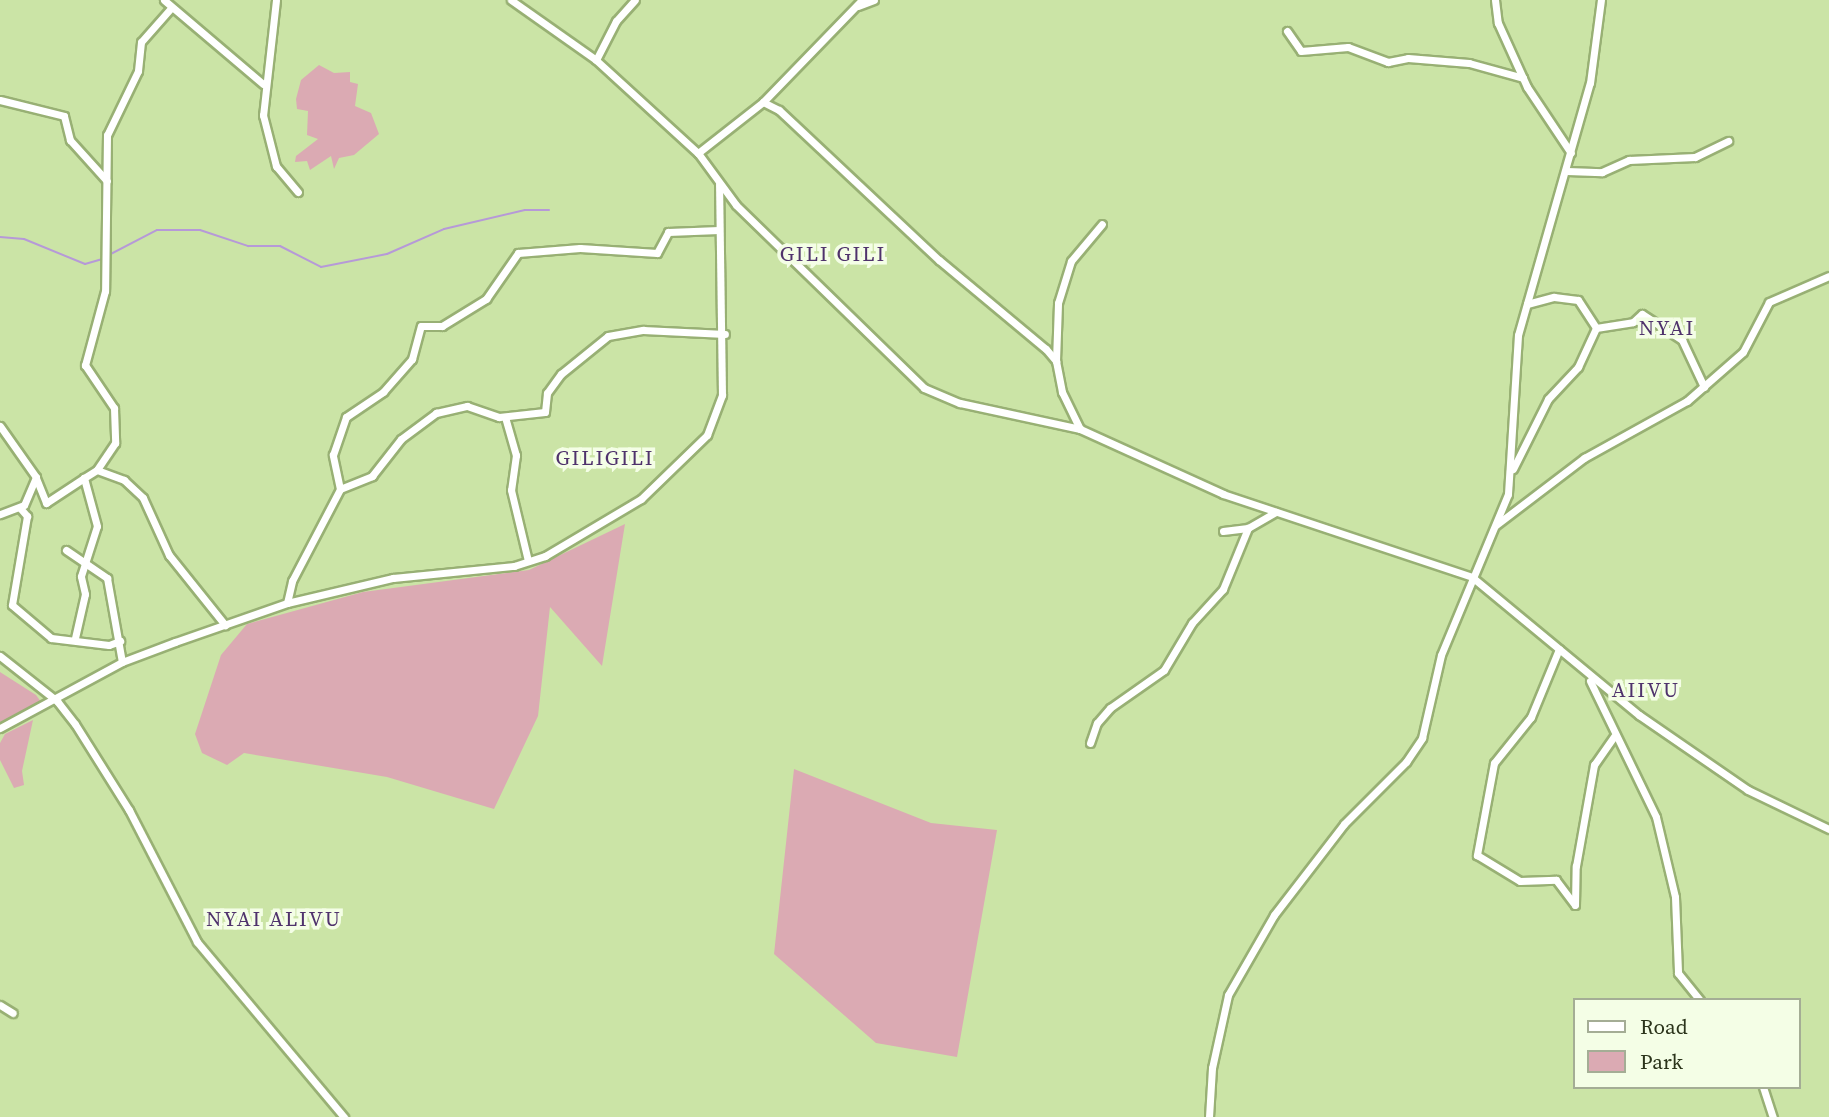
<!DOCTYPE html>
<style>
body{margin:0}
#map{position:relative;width:1829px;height:1117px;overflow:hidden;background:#cbe4a6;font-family:"Source Serif 4",serif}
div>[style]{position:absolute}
.green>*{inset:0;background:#dbaab3}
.stream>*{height:2px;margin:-1px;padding:0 1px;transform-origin:1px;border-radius:1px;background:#b699d8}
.roads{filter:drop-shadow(2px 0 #98b074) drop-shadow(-2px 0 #98b074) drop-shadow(0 2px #98b074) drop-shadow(0 -2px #98b074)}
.minor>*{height:7px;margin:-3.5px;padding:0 3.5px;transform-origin:3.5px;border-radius:3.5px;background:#fff}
span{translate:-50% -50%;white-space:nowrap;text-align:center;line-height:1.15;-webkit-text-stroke:7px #f4fee6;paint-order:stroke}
.quarter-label{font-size:21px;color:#4f326c;letter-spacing:2px}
.legend{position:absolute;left:1573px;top:998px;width:228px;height:91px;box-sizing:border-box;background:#f4fee6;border:2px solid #a4ad95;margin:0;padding:9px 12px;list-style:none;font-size:21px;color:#2b341b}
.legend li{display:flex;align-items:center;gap:14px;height:35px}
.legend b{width:35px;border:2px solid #a4ad95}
</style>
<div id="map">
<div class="green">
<div style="clip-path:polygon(319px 65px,334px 73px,350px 72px,350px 82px,358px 84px,355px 106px,371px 113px,379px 134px,354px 155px,339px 158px,334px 169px,331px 156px,310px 170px,307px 161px,295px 162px,296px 156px,318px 139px,307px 135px,308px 111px,297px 109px,296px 99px,301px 80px)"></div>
<div style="clip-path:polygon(625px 524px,602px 666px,550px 607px,538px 716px,494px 809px,387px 777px,244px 753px,227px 765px,202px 753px,195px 734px,221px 655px,247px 624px,363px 592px,529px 570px)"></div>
<div style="clip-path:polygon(0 672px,36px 695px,44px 706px,0 723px)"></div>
<div style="clip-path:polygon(33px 720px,22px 771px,24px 785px,14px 788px,0 760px,0 743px,5px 734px)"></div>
<div style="clip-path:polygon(794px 769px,931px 823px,997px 830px,957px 1057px,876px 1043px,774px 954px)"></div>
</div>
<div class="stream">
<div style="left:0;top:237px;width:24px;rotate:5deg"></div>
<div style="left:24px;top:239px;width:66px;rotate:22.3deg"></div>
<div style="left:85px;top:264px;width:19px;rotate:-16deg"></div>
<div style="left:107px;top:256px;width:56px;rotate:-27.5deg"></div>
<div style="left:157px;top:230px;width:43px"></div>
<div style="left:200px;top:230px;width:51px;rotate:18.4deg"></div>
<div style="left:248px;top:246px;width:32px"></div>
<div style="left:280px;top:246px;width:46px;rotate:27.1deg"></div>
<div style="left:321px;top:267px;width:67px;rotate:-11.1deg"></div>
<div style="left:387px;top:254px;width:62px;rotate:-23.7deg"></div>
<div style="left:444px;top:229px;width:83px;rotate:-13.2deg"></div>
<div style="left:525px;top:210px;width:24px"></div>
</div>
<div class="roads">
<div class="minor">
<div style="left:164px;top:0;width:130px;rotate:40.3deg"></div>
<div style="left:276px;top:0;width:116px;rotate:96.4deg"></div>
<div style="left:263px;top:115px;width:53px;rotate:75.7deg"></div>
<div style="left:276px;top:166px;width:34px;rotate:50deg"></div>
<div style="left:511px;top:0;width:104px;rotate:35.2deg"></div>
<div style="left:596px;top:60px;width:138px;rotate:42.4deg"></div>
<div style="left:698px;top:153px;width:64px;rotate:53.8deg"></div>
<div style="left:736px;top:205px;width:262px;rotate:44.2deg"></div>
<div style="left:924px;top:388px;width:39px;rotate:23deg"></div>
<div style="left:960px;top:403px;width:123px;rotate:12.2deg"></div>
<div style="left:1080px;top:429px;width:157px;rotate:24.4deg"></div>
<div style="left:1223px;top:494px;width:262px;rotate:18.4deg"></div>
<div style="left:1472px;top:577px;width:217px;rotate:39.6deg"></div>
<div style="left:1639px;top:715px;width:132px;rotate:34.5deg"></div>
<div style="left:1748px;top:790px;width:90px;rotate:25.7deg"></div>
<div style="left:1495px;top:0;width:23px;rotate:83deg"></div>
<div style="left:1498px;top:23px;width:70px;rotate:65.6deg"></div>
<div style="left:1527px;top:87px;width:79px;rotate:56.3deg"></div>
<div style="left:858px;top:6px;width:17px;rotate:-21deg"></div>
<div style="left:171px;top:8px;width:45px;rotate:131.4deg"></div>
<div style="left:141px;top:42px;width:29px;rotate:96deg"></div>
<div style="left:138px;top:71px;width:71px;rotate:115.8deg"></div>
<div style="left:107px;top:135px;width:156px;rotate:90.7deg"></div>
<div style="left:105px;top:291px;width:77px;rotate:105.1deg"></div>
<div style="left:85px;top:365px;width:52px;rotate:56deg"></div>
<div style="left:114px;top:408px;width:35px;rotate:88deg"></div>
<div style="left:115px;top:443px;width:32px;rotate:124deg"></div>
<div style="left:97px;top:470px;width:29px;rotate:20deg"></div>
<div style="left:124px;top:480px;width:26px;rotate:43deg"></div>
<div style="left:143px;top:498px;width:63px;rotate:65.5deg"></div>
<div style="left:169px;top:555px;width:90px;rotate:51.3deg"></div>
<div style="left:1287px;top:31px;width:24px;rotate:55deg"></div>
<div style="left:1301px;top:51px;width:47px;rotate:-4.9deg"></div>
<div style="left:1348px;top:47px;width:43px;rotate:20.6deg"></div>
<div style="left:1388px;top:62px;width:20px;rotate:-11deg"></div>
<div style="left:1408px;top:58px;width:61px;rotate:4.7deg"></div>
<div style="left:1469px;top:63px;width:56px;rotate:15.5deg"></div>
<div style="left:596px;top:60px;width:44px;rotate:-62.9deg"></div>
<div style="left:616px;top:21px;width:28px;rotate:-48deg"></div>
<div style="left:0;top:100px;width:66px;rotate:14deg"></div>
<div style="left:64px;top:116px;width:25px;rotate:76deg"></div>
<div style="left:70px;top:140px;width:55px;rotate:47.9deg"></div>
<div style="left:763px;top:102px;width:142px;rotate:-45.9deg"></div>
<div style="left:698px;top:153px;width:83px;rotate:-38.1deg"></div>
<div style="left:763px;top:102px;width:18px;rotate:27deg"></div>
<div style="left:779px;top:110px;width:219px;rotate:43.2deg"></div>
<div style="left:939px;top:260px;width:139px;rotate:39.8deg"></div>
<div style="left:1046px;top:349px;width:16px;rotate:50deg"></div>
<div style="left:1056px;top:361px;width:32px;rotate:79deg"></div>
<div style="left:1062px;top:392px;width:41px;rotate:64.1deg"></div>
<div style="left:1567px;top:171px;width:35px;rotate:2deg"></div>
<div style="left:1602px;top:172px;width:30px;rotate:-24deg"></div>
<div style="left:1629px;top:160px;width:66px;rotate:-2.6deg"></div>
<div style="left:1695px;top:157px;width:37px;rotate:-26deg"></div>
<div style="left:1527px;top:304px;width:28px;rotate:-15deg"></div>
<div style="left:1554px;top:297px;width:24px;rotate:7deg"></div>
<div style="left:1578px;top:300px;width:33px;rotate:57deg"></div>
<div style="left:1056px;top:361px;width:58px;rotate:-88deg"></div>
<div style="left:1058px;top:303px;width:44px;rotate:-72.8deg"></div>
<div style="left:1071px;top:261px;width:48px;rotate:-50deg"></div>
<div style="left:505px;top:417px;width:40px;rotate:74deg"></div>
<div style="left:516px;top:455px;width:35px;rotate:98deg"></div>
<div style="left:511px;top:490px;width:73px;rotate:76.5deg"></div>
<div style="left:0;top:426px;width:62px;rotate:54.8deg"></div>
<div style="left:36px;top:477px;width:30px;rotate:113deg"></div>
<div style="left:24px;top:505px;width:26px;rotate:159deg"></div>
<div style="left:1513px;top:469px;width:78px;rotate:-63.4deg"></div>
<div style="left:1548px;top:399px;width:44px;rotate:-46.8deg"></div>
<div style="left:1578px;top:367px;width:43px;rotate:-65.2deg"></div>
<div style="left:1596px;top:328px;width:37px;rotate:-9deg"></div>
<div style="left:1633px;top:322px;width:12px;rotate:-42deg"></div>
<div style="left:1642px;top:314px;width:48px;rotate:33deg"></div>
<div style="left:1682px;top:340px;width:52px;rotate:64.9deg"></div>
<div style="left:36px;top:478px;width:27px;rotate:68deg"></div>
<div style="left:46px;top:503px;width:45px;rotate:-33.3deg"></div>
<div style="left:340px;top:489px;width:35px;rotate:-22deg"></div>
<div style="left:372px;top:476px;width:47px;rotate:-51.9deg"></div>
<div style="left:401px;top:439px;width:44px;rotate:-36.6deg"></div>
<div style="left:436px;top:413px;width:32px;rotate:-13deg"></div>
<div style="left:467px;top:406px;width:34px;rotate:19deg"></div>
<div style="left:499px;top:417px;width:46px;rotate:-6.2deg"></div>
<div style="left:545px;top:412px;width:19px;rotate:-84deg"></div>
<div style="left:547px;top:393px;width:24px;rotate:-54deg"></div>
<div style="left:561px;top:374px;width:60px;rotate:-39deg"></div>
<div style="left:608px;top:336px;width:36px;rotate:-10deg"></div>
<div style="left:643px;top:330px;width:82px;rotate:2.8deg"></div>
<div style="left:20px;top:508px;width:11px;rotate:49deg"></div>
<div style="left:27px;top:516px;width:90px;rotate:99.6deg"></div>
<div style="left:12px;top:605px;width:51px;rotate:40.2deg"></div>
<div style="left:51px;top:638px;width:58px;rotate:6.9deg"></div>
<div style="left:109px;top:645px;width:12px;rotate:-20deg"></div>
<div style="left:1496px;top:525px;width:111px;rotate:-37.3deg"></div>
<div style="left:1584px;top:458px;width:118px;rotate:-29deg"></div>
<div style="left:1687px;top:401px;width:74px;rotate:-41.2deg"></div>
<div style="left:1743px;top:352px;width:56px;rotate:-62.5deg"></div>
<div style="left:1769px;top:302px;width:65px;rotate:-23.4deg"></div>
<div style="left:1223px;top:531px;width:25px;rotate:-7deg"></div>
<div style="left:1248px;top:528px;width:32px;rotate:-30deg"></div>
<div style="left:66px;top:550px;width:50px;rotate:34.3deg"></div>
<div style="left:107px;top:578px;width:85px;rotate:79.9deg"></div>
<div style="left:287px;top:603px;width:23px;rotate:-77deg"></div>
<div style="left:292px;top:581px;width:104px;rotate:-62.4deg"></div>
<div style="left:340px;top:489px;width:35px;rotate:-102deg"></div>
<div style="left:333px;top:455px;width:40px;rotate:-71.1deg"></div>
<div style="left:346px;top:417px;width:45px;rotate:-34deg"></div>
<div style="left:383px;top:392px;width:44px;rotate:-48.7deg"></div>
<div style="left:412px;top:359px;width:34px;rotate:-75deg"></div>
<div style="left:421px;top:326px;width:21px"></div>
<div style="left:442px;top:326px;width:52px;rotate:-31.5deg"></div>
<div style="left:486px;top:299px;width:56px;rotate:-55.2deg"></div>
<div style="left:518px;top:253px;width:62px;rotate:-4.6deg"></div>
<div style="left:580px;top:248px;width:77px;rotate:3.7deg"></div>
<div style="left:657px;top:253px;width:24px;rotate:-62deg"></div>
<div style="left:668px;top:232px;width:51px;rotate:-2.2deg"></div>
<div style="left:75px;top:638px;width:45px;rotate:-77.2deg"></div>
<div style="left:85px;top:594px;width:18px;rotate:-103deg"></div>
<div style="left:81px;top:576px;width:52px;rotate:-72.3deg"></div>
<div style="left:97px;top:526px;width:50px;rotate:-105.2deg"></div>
<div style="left:84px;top:478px;width:15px;rotate:-32deg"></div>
<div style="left:1559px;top:649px;width:74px;rotate:112.4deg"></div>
<div style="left:1531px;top:717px;width:59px;rotate:128.8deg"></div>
<div style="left:1494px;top:763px;width:94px;rotate:100.5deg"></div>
<div style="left:1477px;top:855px;width:50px;rotate:31.2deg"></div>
<div style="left:1520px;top:881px;width:36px;rotate:-2deg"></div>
<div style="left:1556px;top:880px;width:31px;rotate:53deg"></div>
<div style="left:1575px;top:905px;width:39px;rotate:-89deg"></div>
<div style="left:1576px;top:866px;width:103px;rotate:-79.9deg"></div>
<div style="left:1594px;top:765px;width:35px;rotate:-55deg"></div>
<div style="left:0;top:656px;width:73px;rotate:38.3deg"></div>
<div style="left:57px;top:701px;width:29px;rotate:52deg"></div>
<div style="left:75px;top:724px;width:102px;rotate:57.9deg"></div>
<div style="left:129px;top:810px;width:148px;rotate:62.7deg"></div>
<div style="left:197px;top:942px;width:229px;rotate:50deg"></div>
<div style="left:1590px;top:681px;width:151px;rotate:64.1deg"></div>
<div style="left:1656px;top:817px;width:82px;rotate:76.6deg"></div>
<div style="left:1675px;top:897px;width:76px;rotate:87.7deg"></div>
<div style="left:1678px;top:973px;width:35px;rotate:51deg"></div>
<div style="left:0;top:728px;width:139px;rotate:-28.4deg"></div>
<div style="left:122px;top:662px;width:57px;rotate:-20.7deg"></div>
<div style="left:175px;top:642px;width:119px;rotate:-19.2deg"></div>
<div style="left:287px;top:603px;width:109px;rotate:-13.3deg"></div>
<div style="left:393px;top:578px;width:122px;rotate:-5.7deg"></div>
<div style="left:514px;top:566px;width:33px;rotate:-18deg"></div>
<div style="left:545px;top:556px;width:112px;rotate:-30.7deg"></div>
<div style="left:641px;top:499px;width:92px;rotate:-44.1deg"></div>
<div style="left:707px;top:435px;width:43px;rotate:-69.4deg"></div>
<div style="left:722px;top:395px;width:211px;rotate:-90.8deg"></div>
<div style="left:1090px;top:743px;width:21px;rotate:-71deg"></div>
<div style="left:1097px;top:723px;width:20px;rotate:-49deg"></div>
<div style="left:1110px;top:708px;width:66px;rotate:-35.1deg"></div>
<div style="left:1164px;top:670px;width:55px;rotate:-59.2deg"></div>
<div style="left:1192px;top:623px;width:46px;rotate:-47.6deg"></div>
<div style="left:1223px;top:589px;width:66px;rotate:-67.7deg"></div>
<div style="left:0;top:1005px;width:15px;rotate:32deg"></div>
<div style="left:1763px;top:1087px;width:32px;rotate:72deg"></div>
<div style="left:1209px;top:1117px;width:49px;rotate:-86.5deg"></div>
<div style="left:1212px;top:1068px;width:75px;rotate:-77.6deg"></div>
<div style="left:1228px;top:995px;width:92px;rotate:-60.1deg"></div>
<div style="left:1274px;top:915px;width:115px;rotate:-52.4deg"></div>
<div style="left:1344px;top:824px;width:88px;rotate:-45deg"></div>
<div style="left:1406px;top:762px;width:29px;rotate:-56deg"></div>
<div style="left:1422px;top:738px;width:85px;rotate:-77.1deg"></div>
<div style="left:1441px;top:655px;width:174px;rotate:-67.4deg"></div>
<div style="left:1508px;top:494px;width:159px;rotate:-86.4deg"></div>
<div style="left:1518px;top:335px;width:262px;rotate:-74.1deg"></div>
<div style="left:1590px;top:83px;width:84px;rotate:-82.5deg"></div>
</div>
</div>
<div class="quarter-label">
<span style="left:833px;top:254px">GILI GILI</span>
<span style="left:1667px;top:328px">NYAI</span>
<span style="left:605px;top:458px">GILIGILI</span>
<span style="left:1646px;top:690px">AIIVU</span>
<span style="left:274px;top:919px">NYAI ALIVU</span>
</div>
<ul class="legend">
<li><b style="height:9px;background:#fff"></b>Road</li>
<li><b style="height:19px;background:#dbaab3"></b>Park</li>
</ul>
</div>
